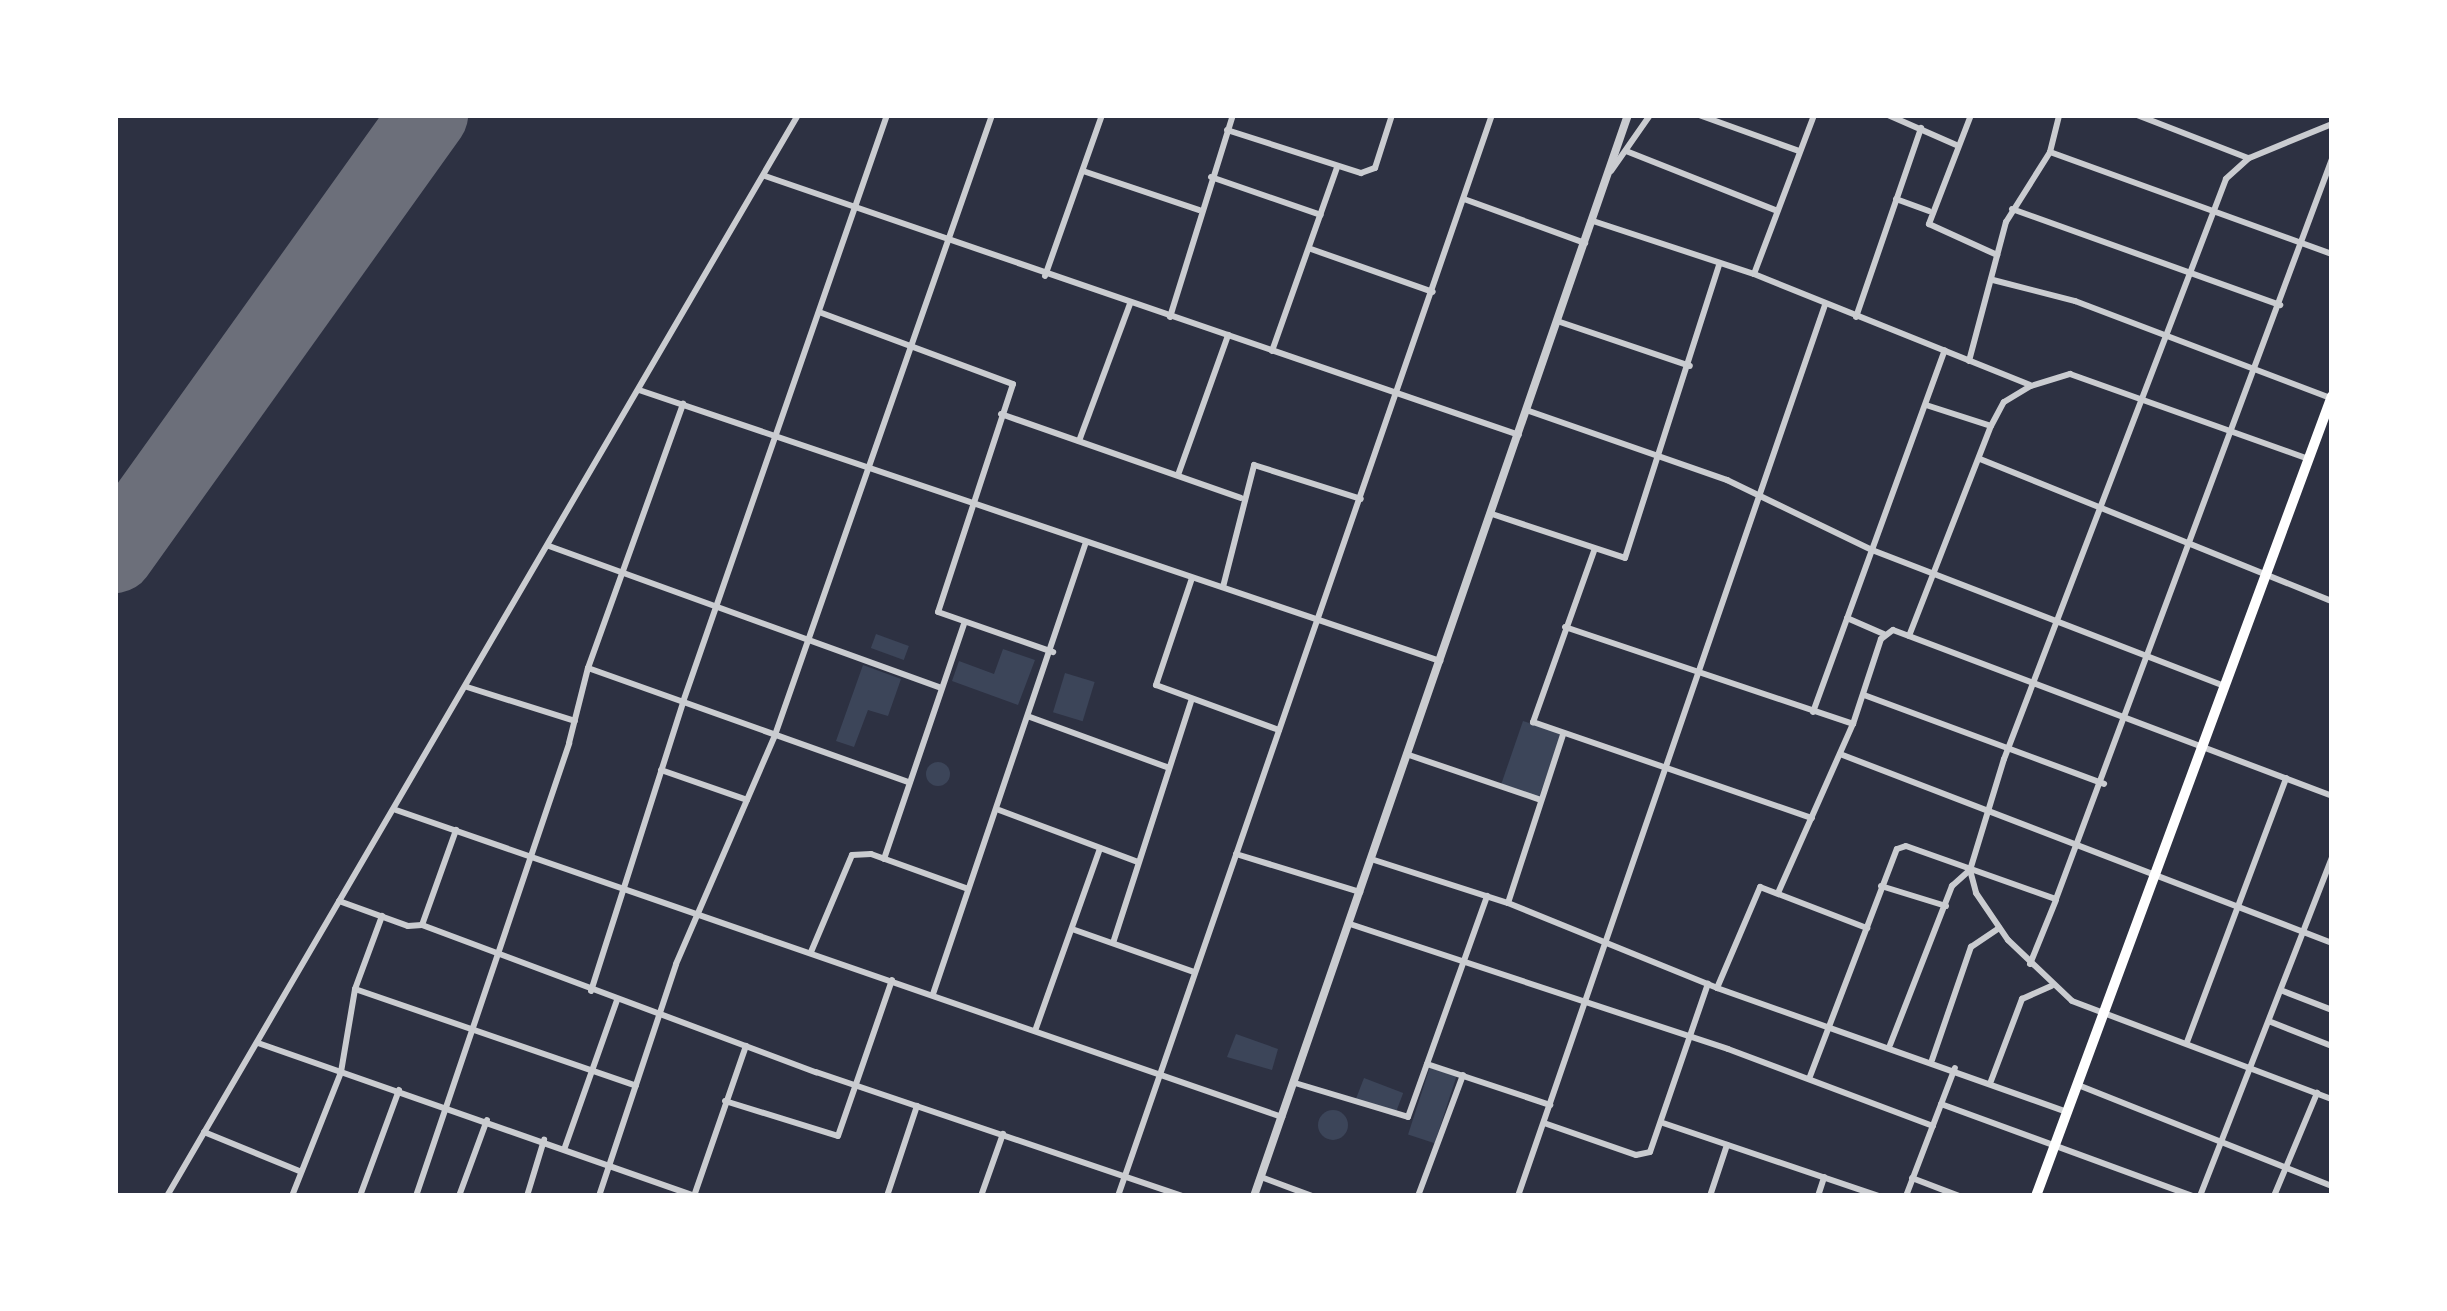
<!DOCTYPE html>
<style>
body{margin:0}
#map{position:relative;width:2447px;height:1311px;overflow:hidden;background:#2d3142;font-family:"DejaVu Sans",sans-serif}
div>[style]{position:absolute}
.green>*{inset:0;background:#3c4559;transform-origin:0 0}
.round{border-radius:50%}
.runway>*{height:78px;margin:-39px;padding:0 39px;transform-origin:39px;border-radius:39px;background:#6c6f7a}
.minor>*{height:6px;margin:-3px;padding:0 3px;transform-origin:3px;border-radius:3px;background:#caccd0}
.tertiary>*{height:8px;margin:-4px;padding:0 4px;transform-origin:4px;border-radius:4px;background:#caccd0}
.trunk>*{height:10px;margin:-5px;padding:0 5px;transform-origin:5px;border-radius:5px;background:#fff}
span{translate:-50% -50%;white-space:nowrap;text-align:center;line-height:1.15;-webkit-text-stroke:9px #fff;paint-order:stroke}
.frame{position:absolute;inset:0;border:118px solid #fff;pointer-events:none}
</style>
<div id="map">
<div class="green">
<div style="left:876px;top:634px;width:35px;height:15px;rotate:20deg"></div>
<div style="clip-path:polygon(1003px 649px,1035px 660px,1018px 705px,952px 681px,959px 661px,994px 674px)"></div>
<div style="clip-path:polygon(863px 665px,901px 679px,888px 716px,868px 710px,854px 747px,836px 741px)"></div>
<div style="left:1065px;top:673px;width:31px;height:41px;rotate:17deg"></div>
<div style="left:1523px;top:721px;width:40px;height:68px;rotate:19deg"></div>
<div class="round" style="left:926px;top:762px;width:24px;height:24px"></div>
<div style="clip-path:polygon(1236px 1034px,1278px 1049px,1272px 1070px,1227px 1057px)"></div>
<div style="left:1430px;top:1067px;width:28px;height:71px;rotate:18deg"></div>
<div style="left:1364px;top:1078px;width:42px;height:25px;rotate:21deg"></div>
<div class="round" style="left:1318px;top:1110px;width:30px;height:30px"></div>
</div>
<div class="runway">
<div style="left:115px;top:554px;width:540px;rotate:-54.43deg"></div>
</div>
<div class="minor">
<div style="left:1699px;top:115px;width:106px;rotate:19.8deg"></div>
<div style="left:1888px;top:115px;width:74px;rotate:23.8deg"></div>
<div style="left:1971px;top:115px;width:117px;rotate:111.1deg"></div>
<div style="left:1929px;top:224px;width:75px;rotate:24.5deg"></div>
<div style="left:2137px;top:115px;width:119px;rotate:21.2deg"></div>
<div style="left:2332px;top:124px;width:90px;rotate:157.7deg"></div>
<div style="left:2249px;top:158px;width:31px;rotate:138deg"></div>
<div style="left:2226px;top:179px;width:621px;rotate:110.94deg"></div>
<div style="left:2004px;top:759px;width:116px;rotate:107deg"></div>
<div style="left:1970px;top:870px;width:24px;rotate:75deg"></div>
<div style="left:1976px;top:893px;width:57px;rotate:55.8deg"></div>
<div style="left:2008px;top:940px;width:88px;rotate:43.6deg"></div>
<div style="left:2072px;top:1001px;width:278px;rotate:20.7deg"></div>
<div style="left:1227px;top:130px;width:141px;rotate:17.8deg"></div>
<div style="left:1361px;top:173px;width:15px;rotate:-20deg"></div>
<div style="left:1375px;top:168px;width:56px;rotate:-72.2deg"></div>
<div style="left:1626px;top:151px;width:160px;rotate:21.6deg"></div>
<div style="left:2050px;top:152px;width:300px;rotate:19.9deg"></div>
<div style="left:1083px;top:171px;width:122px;rotate:18.6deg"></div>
<div style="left:1611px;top:171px;width:68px;rotate:-55.1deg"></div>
<div style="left:765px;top:176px;width:797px;rotate:18.96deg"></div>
<div style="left:1211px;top:177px;width:116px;rotate:19.1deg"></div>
<div style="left:1464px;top:199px;width:129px;rotate:20deg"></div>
<div style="left:1896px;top:199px;width:35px;rotate:20deg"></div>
<div style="left:2012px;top:209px;width:285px;rotate:19.7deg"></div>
<div style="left:1593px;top:221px;width:169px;rotate:18.2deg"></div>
<div style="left:1754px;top:274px;width:297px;rotate:21.9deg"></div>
<div style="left:1311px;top:249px;width:129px;rotate:19.4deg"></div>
<div style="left:1754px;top:274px;width:170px;rotate:-69.3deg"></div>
<div style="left:1045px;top:276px;width:171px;rotate:-70.5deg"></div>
<div style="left:1993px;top:280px;width:85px;rotate:14.4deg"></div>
<div style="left:2075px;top:301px;width:274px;rotate:20.8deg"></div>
<div style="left:819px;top:312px;width:207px;rotate:20.4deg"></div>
<div style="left:1013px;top:384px;width:240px;rotate:108.2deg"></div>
<div style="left:938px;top:612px;width:122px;rotate:19.2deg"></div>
<div style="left:1170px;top:317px;width:212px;rotate:-72.7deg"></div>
<div style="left:1856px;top:317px;width:200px;rotate:-71deg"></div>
<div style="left:1560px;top:322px;width:137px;rotate:18.7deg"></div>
<div style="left:1272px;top:351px;width:195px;rotate:-70.5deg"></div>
<div style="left:1969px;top:361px;width:144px;rotate:-75.1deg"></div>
<div style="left:2006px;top:222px;width:83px;rotate:-57.8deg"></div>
<div style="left:2050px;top:152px;width:38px;rotate:-76deg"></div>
<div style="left:639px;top:390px;width:846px;rotate:18.69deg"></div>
<div style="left:1926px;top:405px;width:68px;rotate:17.9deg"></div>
<div style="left:1529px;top:411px;width:210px;rotate:19.2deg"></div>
<div style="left:1727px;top:480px;width:161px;rotate:25.8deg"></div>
<div style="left:1872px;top:550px;width:377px;rotate:21.1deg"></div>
<div style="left:1001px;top:414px;width:254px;rotate:19.3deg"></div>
<div style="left:1079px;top:441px;width:146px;rotate:-69.6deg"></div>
<div style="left:1980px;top:459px;width:380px;rotate:22deg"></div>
<div style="left:1178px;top:475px;width:149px;rotate:-70.3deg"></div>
<div style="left:1492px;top:514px;width:140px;rotate:18.3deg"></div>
<div style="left:1625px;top:558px;width:307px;rotate:-72.2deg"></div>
<div style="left:549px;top:546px;width:417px;rotate:19.9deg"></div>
<div style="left:1594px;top:551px;width:182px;rotate:109.6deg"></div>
<div style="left:1533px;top:722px;width:295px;rotate:19deg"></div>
<div style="left:1192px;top:578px;width:113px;rotate:108.6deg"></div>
<div style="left:1156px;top:685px;width:131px;rotate:20.1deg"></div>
<div style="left:1223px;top:587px;width:126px;rotate:-75.7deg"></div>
<div style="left:1254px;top:465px;width:112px;rotate:17.6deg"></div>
<div style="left:1847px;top:618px;width:40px;rotate:23.4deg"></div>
<div style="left:1565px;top:627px;width:304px;rotate:18.6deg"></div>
<div style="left:1909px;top:636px;width:225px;rotate:-68.7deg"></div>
<div style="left:1991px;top:426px;width:27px;rotate:-62deg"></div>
<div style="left:2004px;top:402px;width:31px;rotate:-31deg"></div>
<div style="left:2031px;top:386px;width:41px;rotate:-17.1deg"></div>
<div style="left:2070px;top:374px;width:254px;rotate:19.6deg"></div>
<div style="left:588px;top:668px;width:341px;rotate:19.6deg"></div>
<div style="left:467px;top:687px;width:113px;rotate:17.5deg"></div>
<div style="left:1864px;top:695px;width:256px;rotate:20.3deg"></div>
<div style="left:1813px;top:712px;width:385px;rotate:-70deg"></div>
<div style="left:1030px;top:717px;width:146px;rotate:20.1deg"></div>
<div style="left:1840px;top:754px;width:527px;rotate:21.01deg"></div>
<div style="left:1409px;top:755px;width:139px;rotate:18.8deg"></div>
<div style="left:661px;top:770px;width:91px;rotate:19.2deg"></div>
<div style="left:396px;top:810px;width:938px;rotate:19.11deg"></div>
<div style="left:999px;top:810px;width:148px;rotate:20.5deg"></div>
<div style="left:1236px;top:854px;width:130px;rotate:17deg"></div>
<div style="left:884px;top:859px;width:248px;rotate:-71.2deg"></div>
<div style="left:1371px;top:859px;width:144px;rotate:17.8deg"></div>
<div style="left:1508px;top:903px;width:226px;rotate:22.1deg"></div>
<div style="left:1717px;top:988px;width:371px;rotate:19.5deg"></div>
<div style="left:1881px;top:886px;width:68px;rotate:17.1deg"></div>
<div style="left:1778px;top:893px;width:185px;rotate:-66.1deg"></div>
<div style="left:1853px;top:724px;width:89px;rotate:-71.8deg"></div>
<div style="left:1881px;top:639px;width:15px;rotate:-37deg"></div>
<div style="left:1893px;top:630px;width:469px;rotate:20.7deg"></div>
<div style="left:339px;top:901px;width:73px;rotate:19.9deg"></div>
<div style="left:408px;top:926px;width:14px;rotate:-4deg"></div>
<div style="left:422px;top:925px;width:101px;rotate:-70.3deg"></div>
<div style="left:1508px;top:903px;width:177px;rotate:-71.9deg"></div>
<div style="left:1350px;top:924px;width:398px;rotate:18.3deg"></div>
<div style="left:1728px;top:1049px;width:219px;rotate:20.6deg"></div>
<div style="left:422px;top:925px;width:421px;rotate:20.5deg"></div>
<div style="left:816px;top:1072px;width:387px;rotate:18.7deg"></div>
<div style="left:1072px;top:929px;width:129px;rotate:19.4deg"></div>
<div style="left:1113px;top:943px;width:256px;rotate:-72.1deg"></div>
<div style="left:811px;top:952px;width:105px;rotate:-67.1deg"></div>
<div style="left:852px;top:855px;width:19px;rotate:-3deg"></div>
<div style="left:871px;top:854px;width:103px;rotate:19.8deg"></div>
<div style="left:2030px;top:964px;width:69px;rotate:-67.9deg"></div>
<div style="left:1717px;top:988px;width:110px;rotate:-66.9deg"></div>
<div style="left:1760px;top:887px;width:115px;rotate:21deg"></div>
<div style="left:355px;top:989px;width:297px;rotate:19deg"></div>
<div style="left:591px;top:991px;width:303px;rotate:-72.3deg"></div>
<div style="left:683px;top:702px;width:621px;rotate:-70.84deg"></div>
<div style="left:2283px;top:991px;width:53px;rotate:21.2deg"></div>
<div style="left:933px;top:994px;width:476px;rotate:-71.3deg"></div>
<div style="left:2271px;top:1022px;width:66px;rotate:21.5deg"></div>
<div style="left:1035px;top:1031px;width:194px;rotate:-70.4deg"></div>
<div style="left:2187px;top:1042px;width:282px;rotate:-69.4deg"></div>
<div style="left:258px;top:1043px;width:464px;rotate:19.3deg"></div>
<div style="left:1890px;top:1045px;width:171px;rotate:-68.7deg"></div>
<div style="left:1952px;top:886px;width:24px;rotate:-42deg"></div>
<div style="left:1932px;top:1060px;width:120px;rotate:-71deg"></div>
<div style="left:1971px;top:947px;width:34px;rotate:-34deg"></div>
<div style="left:1427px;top:1064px;width:130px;rotate:18.4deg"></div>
<div style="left:1809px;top:1079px;width:246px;rotate:-69.1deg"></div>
<div style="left:1897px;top:849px;width:9px;rotate:-18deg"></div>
<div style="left:1906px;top:846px;width:159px;rotate:19.5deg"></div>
<div style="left:2056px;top:899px;width:790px;rotate:-69.55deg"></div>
<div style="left:1991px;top:1081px;width:88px;rotate:-69.3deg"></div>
<div style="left:2022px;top:999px;width:32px;rotate:-24deg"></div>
<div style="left:1295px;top:1083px;width:118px;rotate:16.7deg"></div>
<div style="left:1408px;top:1117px;width:235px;rotate:-70.3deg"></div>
<div style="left:2078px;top:1085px;width:273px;rotate:21.7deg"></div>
<div style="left:725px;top:1101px;width:118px;rotate:17.2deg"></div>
<div style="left:838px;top:1136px;width:165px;rotate:-70.9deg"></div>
<div style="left:1941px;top:1104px;width:268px;rotate:20.1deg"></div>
<div style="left:1544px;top:1123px;width:97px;rotate:19.2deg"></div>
<div style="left:1636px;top:1155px;width:14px;rotate:-12deg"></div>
<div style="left:1650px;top:1152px;width:178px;rotate:-71deg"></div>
<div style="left:1663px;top:1123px;width:228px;rotate:18.7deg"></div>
<div style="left:204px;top:1132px;width:103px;rotate:22.3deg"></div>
<div style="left:565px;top:1147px;width:156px;rotate:-70.5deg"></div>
<div style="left:1261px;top:1177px;width:54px;rotate:20.4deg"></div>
<div style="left:1912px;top:1178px;width:50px;rotate:21deg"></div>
<div style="left:167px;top:1196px;width:1252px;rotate:-59.73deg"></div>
<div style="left:292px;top:1196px;width:133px;rotate:-68.4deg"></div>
<div style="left:341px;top:1072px;width:84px;rotate:-80.4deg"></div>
<div style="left:355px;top:989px;width:78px;rotate:-69.7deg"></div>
<div style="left:360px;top:1196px;width:113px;rotate:-69.8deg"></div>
<div style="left:416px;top:1196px;width:478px;rotate:-71.3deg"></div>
<div style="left:569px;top:743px;width:77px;rotate:-75.8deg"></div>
<div style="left:588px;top:668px;width:281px;rotate:-70.2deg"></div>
<div style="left:459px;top:1196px;width:81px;rotate:-69.8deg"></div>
<div style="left:527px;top:1196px;width:59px;rotate:-73.1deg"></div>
<div style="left:599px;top:1196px;width:244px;rotate:-71.6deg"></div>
<div style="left:676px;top:964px;width:249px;rotate:-66.6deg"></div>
<div style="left:775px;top:735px;width:657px;rotate:-70.71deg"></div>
<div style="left:694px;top:1196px;width:159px;rotate:-70.9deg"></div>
<div style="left:887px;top:1196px;width:95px;rotate:-71.6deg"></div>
<div style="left:981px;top:1196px;width:66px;rotate:-70.5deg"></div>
<div style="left:1118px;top:1196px;width:1144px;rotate:-70.92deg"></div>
<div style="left:1418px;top:1196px;width:129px;rotate:-69.6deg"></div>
<div style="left:1518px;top:1196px;width:942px;rotate:-70.99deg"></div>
<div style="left:1710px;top:1196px;width:54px;rotate:-71.6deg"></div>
<div style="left:1818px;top:1196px;width:20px;rotate:-72deg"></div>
<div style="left:1906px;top:1196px;width:137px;rotate:-69.1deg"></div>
<div style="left:2200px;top:1196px;width:364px;rotate:-68.7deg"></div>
<div style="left:2274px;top:1196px;width:112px;rotate:-67.3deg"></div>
</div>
<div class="tertiary">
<div style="left:1254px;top:1196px;width:1144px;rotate:-70.92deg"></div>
</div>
<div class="trunk">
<div style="left:2036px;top:1196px;width:853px;rotate:-69.7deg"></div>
</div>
<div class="frame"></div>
</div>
